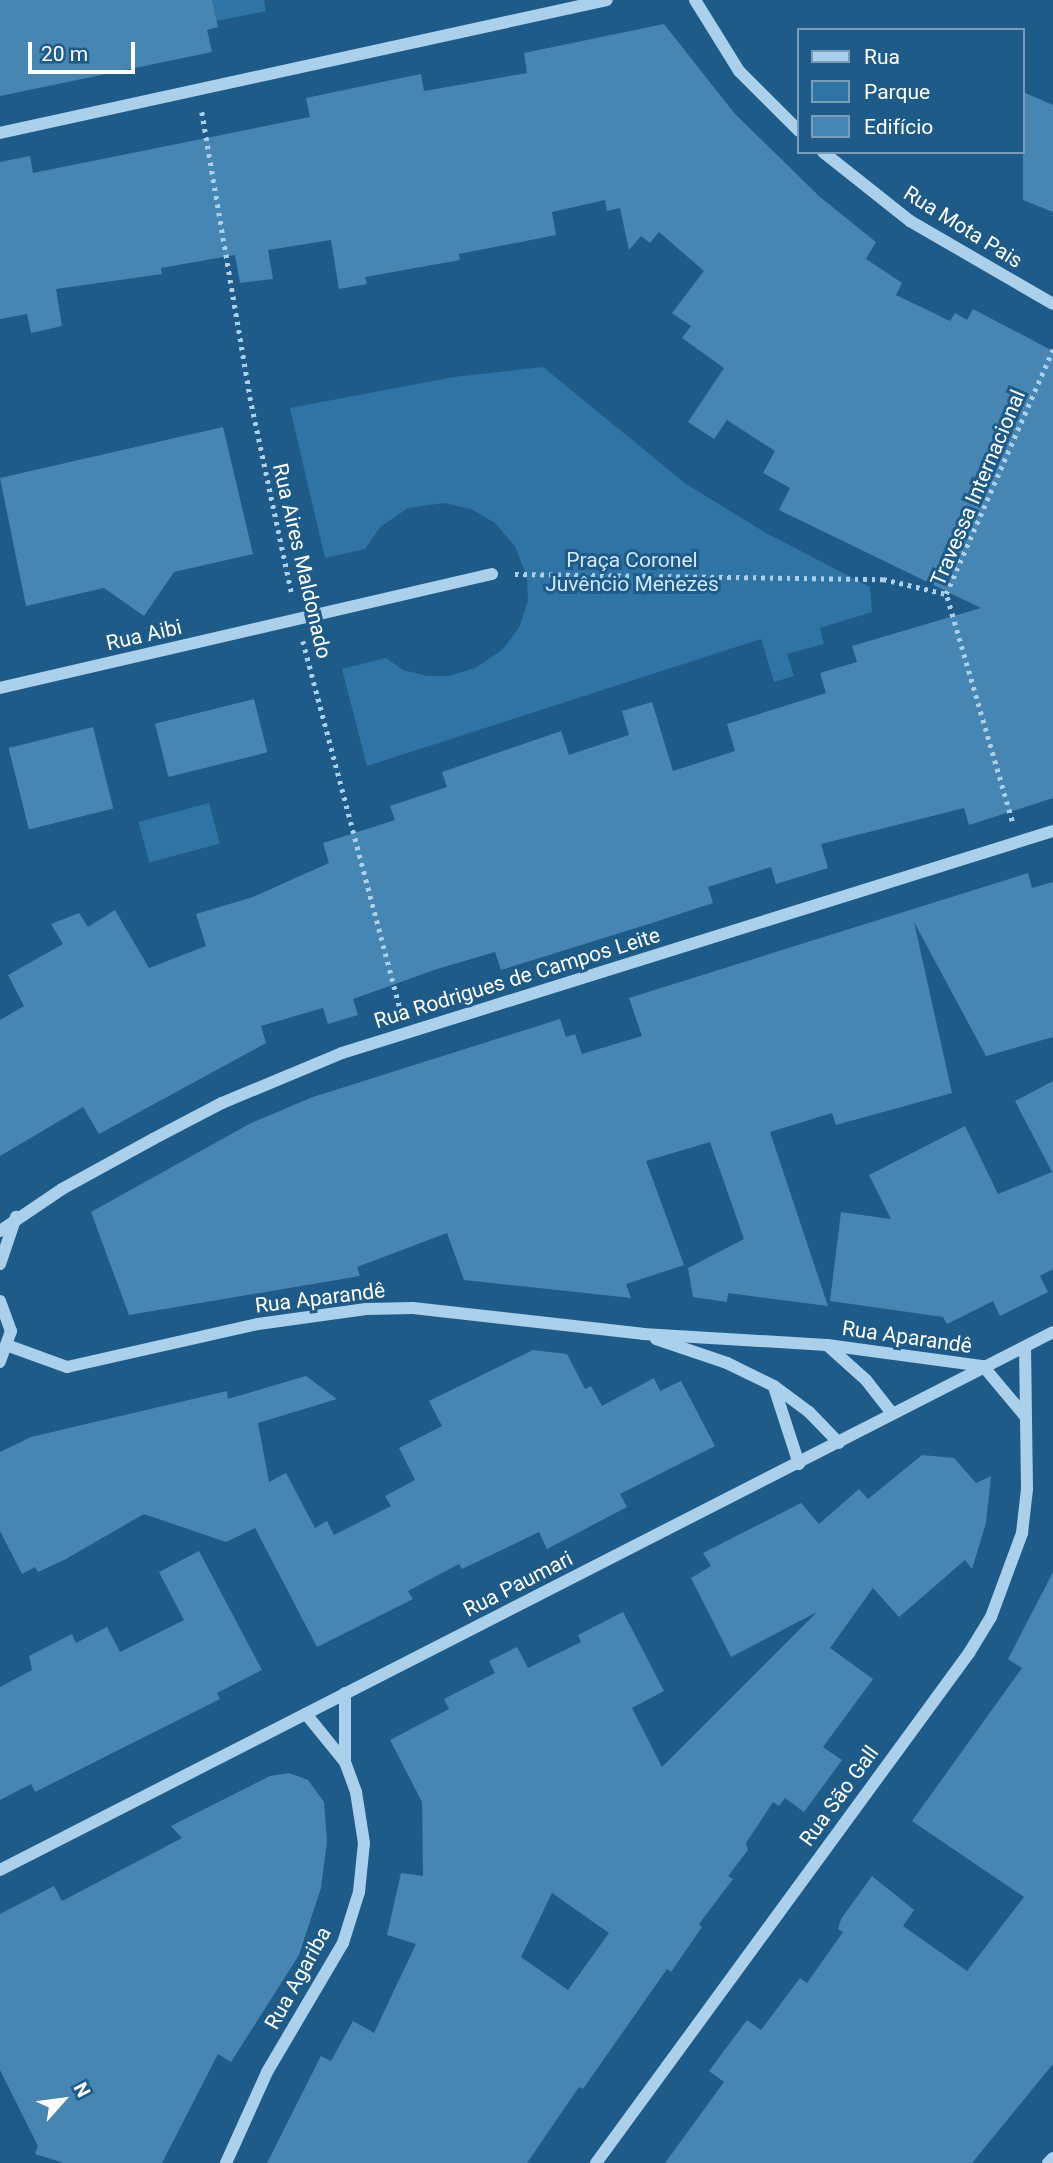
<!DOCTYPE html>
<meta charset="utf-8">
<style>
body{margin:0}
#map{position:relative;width:1053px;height:2163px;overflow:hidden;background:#1f5b89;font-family:Roboto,sans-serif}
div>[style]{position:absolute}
.green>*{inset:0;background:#2f74a5;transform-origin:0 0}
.building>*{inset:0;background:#4785b2;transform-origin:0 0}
.path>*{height:4.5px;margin-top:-2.25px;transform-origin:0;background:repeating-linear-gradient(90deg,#aad0eb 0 3.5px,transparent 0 8.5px)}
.minor>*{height:12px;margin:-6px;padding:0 6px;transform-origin:6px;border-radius:6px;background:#aad0eb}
span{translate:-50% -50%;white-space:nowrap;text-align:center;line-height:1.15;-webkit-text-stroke:6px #1f5b89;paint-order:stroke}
.street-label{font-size:21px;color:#fff}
.park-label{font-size:21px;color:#cfe7f8}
.legend{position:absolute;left:797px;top:28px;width:228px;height:126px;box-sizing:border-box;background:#1f5b89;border:2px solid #799db8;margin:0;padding:9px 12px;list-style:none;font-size:21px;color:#fff}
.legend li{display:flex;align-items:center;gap:14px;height:35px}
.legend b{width:35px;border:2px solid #799db8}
.north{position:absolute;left:28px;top:2065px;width:70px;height:70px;-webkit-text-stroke:5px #1f5b89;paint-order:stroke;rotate:62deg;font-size:19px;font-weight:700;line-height:28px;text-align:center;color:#fff}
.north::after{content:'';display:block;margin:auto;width:24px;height:32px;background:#fff;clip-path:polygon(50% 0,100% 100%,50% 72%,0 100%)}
.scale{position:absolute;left:28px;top:42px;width:107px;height:32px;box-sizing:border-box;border:4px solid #fff;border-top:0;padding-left:9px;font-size:21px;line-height:24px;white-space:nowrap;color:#fff;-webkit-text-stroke:5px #1f5b89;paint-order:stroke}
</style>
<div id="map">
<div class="green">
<div style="clip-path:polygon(212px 0,264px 0,266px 11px,216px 21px)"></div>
<div style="clip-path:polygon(543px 367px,686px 484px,766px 533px,870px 587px,872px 612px,820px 628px,824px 644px,787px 654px,794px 676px,774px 682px,761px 639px,367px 766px,342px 669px,386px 658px,403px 670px,427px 676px,449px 676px,475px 668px,502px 650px,519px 628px,528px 601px,527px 577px,515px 546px,495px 523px,471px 509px,444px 503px,408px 508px,380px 527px,365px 549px,325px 558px,290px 408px,454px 377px)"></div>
<div style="left:209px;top:803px;width:42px;height:73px;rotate:75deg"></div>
</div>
<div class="building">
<div style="clip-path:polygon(0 0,212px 0,218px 27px,207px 30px,212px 52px,0 96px)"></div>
<div style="clip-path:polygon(664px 24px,735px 114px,820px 197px,876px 242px,866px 259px,902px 283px,896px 295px,950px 321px,955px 313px,967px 320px,973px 309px,1053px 351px,1053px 798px,969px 825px,964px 808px,821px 844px,828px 868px,776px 884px,771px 867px,708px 887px,713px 903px,652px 923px,501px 970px,495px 952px,437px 969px,353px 999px,358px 1015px,328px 1024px,323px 1008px,261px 1026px,266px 1043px,99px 1134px,83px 1107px,0 1156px,0 1020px,24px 1006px,8px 975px,63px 944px,51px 924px,79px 913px,88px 927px,115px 910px,149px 968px,206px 946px,196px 914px,253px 897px,329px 863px,323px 843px,395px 820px,390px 806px,447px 787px,442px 772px,561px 731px,569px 755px,629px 735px,622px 711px,652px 702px,673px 771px,735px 751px,727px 724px,826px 693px,820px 673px,857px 662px,852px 646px,981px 608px,779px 510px,790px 488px,763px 473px,775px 451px,727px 420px,714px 439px,688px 422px,724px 368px,682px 338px,691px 326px,672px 313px,704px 271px,659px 232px,650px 243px,641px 236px,629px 250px,620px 208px,607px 211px,605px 200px,552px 212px,556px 235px,459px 254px,460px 260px,365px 277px,367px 284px,339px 289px,331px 240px,268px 250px,273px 279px,240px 283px,235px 255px,161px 268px,162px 274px,56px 289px,62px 326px,31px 333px,27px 314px,0 319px,0 162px,30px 156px,33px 173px,310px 117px,306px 98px,406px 77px,421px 74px,424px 91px,527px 73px,524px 53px)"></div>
<div style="clip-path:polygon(1023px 92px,1053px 105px,1053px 212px,1023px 200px)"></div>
<div style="clip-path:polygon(223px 427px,253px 554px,174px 572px,144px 616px,104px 588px,26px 606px,0 478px)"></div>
<div style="left:254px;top:699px;width:55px;height:102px;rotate:76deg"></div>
<div style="left:93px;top:727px;width:84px;height:87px;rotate:76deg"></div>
<div style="clip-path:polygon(1028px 873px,1032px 888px,1053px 882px,1053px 1037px,986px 1056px,914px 922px,952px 1093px,836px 1125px,832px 1113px,770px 1132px,828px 1306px,728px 1293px,727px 1302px,693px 1297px,688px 1268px,744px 1239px,710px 1142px,646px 1161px,684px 1265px,626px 1284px,631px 1298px,464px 1280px,447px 1233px,357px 1267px,360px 1276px,129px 1315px,91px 1212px,251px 1123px,313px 1097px,560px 1019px,566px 1037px,575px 1034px,582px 1054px,642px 1036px,629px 998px)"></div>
<div style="clip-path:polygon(1053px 1081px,1053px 1269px,1040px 1276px,1048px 1292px,1000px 1316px,993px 1301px,947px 1324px,943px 1317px,830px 1301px,841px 1212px,891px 1219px,869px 1175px,965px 1126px,998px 1194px,1052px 1172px,1015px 1101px)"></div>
<div style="clip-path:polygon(533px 1350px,567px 1354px,585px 1389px,591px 1386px,602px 1406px,654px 1378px,660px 1391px,681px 1381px,715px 1446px,620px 1494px,627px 1507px,547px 1549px,539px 1532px,462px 1569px,459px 1564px,408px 1591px,413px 1599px,317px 1647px,255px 1528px,226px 1542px,144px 1514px,64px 1560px,38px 1572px,35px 1567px,22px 1574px,0 1531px,0 1452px,31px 1437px,227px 1391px,228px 1399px,306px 1376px,337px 1399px,258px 1423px,269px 1482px,286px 1473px,315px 1528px,327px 1521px,334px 1535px,391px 1506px,385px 1496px,415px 1480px,399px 1448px,442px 1426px,429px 1401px)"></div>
<div style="clip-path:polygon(evenodd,922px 1455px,954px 1458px,976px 1483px,991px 1476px,986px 1523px,972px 1569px,965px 1560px,899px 1617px,873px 1588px,830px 1648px,873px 1679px,823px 1747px,842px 1760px,804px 1812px,785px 1798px,779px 1806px,773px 1802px,746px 1843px,748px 1850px,728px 1876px,733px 1879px,699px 1924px,702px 1927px,671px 1972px,667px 1969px,583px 2089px,579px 2087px,527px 2163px,267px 2163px,321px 2056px,331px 2061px,353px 2021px,374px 2033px,416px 1944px,387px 1935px,401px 1873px,423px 1876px,422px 1802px,390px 1740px,449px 1709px,444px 1699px,495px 1673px,489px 1661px,517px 1647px,528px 1668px,581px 1642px,578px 1635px,623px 1612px,664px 1691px,632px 1708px,662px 1767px,817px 1612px,731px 1657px,691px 1578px,711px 1566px,703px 1553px,801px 1503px,819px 1524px,859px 1489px,868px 1499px,922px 1455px,552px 1893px,609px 1933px,568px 1990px,521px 1957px,552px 1893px)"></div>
<div style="clip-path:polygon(199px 1551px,262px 1670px,217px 1693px,220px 1699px,35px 1792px,31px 1784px,0 1800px,0 1687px,32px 1670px,29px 1656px,72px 1634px,76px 1643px,107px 1627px,120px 1652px,184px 1620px,159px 1572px)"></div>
<div style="clip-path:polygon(1053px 1572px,1053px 2064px,972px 2163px,665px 2163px,724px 2082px,709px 2071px,747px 2020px,761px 2030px,800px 1978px,807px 1983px,843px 1932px,838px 1929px,841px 1919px,872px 1876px,914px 1910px,903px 1926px,967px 1971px,1024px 1897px,912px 1821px,1022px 1668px,1008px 1659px)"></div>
<div style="clip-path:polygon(289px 1773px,308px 1780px,324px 1802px,327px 1841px,321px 1888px,299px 1955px,231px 2062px,218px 2054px,162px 2163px,64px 2163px,35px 2154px,38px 2146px,0 2070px,0 1914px,54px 1886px,62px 1901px,182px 1838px,171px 1826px,270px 1776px)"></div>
</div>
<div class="path">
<div style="left:202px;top:112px;width:289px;rotate:80.4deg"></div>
<div style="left:250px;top:397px;width:202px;rotate:78deg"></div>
<div style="left:515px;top:574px;width:368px;rotate:0.8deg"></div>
<div style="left:883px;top:579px;width:65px;rotate:13.4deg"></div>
<div style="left:303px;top:641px;width:383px;rotate:75.2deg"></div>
<div style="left:1012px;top:821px;width:236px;rotate:-106.2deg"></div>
<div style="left:946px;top:594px;width:267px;rotate:-66.4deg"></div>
</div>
<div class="minor">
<div style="left:695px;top:0;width:84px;rotate:58.2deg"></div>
<div style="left:739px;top:71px;width:85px;rotate:45deg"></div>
<div style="left:0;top:133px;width:621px;rotate:-12.36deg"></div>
<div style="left:823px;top:152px;width:111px;rotate:38.4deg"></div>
<div style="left:910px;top:221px;width:165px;rotate:30.1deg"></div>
<div style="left:0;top:688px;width:505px;rotate:-13.05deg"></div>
<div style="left:0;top:1231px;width:75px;rotate:-34.1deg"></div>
<div style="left:62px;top:1189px;width:104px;rotate:-28.8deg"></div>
<div style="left:153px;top:1139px;width:78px;rotate:-27.6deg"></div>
<div style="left:222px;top:1103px;width:130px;rotate:-22.6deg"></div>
<div style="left:342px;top:1053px;width:745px;rotate:-17.34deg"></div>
<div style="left:0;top:1264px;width:50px;rotate:-71.2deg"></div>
<div style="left:0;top:1301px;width:32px;rotate:70deg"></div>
<div style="left:11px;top:1331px;width:33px;rotate:110deg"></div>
<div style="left:656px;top:1339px;width:75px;rotate:18.7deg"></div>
<div style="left:727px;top:1363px;width:52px;rotate:26.1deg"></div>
<div style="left:774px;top:1386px;width:44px;rotate:36.6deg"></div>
<div style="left:809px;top:1412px;width:43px;rotate:45.9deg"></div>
<div style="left:827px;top:1345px;width:52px;rotate:41.9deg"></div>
<div style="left:866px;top:1380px;width:41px;rotate:52deg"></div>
<div style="left:9px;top:1346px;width:62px;rotate:19.9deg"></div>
<div style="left:67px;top:1367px;width:196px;rotate:-12.7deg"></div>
<div style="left:258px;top:1324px;width:109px;rotate:-7.9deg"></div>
<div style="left:366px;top:1309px;width:47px;rotate:-1.2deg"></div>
<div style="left:413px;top:1308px;width:231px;rotate:6.4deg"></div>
<div style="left:643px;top:1334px;width:184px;rotate:3.4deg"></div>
<div style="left:827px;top:1345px;width:156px;rotate:7.7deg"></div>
<div style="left:983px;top:1366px;width:65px;rotate:50deg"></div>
<div style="left:774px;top:1387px;width:81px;rotate:72deg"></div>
<div style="left:345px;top:1762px;width:69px;rotate:-90deg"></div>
<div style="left:0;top:1870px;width:1182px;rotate:-27.06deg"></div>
<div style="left:226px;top:2163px;width:100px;rotate:-65.7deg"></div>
<div style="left:267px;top:2072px;width:150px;rotate:-59.5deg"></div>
<div style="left:343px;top:1943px;width:53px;rotate:-72.6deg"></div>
<div style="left:359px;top:1892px;width:49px;rotate:-84.2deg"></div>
<div style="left:364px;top:1843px;width:52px;rotate:-98.9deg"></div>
<div style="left:356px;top:1792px;width:32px;rotate:-110deg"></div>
<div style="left:345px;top:1762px;width:62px;rotate:-129.1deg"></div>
<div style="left:596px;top:2163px;width:632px;rotate:-53.82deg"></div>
<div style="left:969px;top:1653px;width:42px;rotate:-58.6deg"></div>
<div style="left:991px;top:1617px;width:90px;rotate:-69.7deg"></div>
<div style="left:1022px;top:1533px;width:44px;rotate:-83.5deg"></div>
<div style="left:1027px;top:1489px;width:142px;rotate:-90.8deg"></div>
<div style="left:1048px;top:2163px;width:7px;rotate:-45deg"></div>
</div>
<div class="street-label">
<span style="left:963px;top:227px;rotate:32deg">Rua Mota Pais</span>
<span style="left:978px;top:488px;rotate:-67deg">Travessa Internacional</span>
<span style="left:302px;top:561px;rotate:77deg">Rua Aires Maldonado</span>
<span style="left:144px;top:635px;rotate:-13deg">Rua Aibi</span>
<span style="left:517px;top:978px;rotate:-17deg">Rua Rodrigues de Campos Leite</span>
<span style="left:320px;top:1298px;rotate:-7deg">Rua Aparandê</span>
<span style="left:907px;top:1337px;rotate:8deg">Rua Aparandê</span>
<span style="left:518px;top:1584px;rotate:-27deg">Rua Paumari</span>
<span style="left:839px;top:1796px;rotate:-54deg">Rua São Gall</span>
<span style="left:298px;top:1978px;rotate:-61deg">Rua Agariba</span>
</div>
<div class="park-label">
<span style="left:632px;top:572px">Praça Coronel<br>Juvêncio Menezes</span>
</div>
<ul class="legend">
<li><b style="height:9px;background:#aad0eb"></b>Rua</li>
<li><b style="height:19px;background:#2f74a5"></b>Parque</li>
<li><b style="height:19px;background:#4785b2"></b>Edifício</li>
</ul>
<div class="north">N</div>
<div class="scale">20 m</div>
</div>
